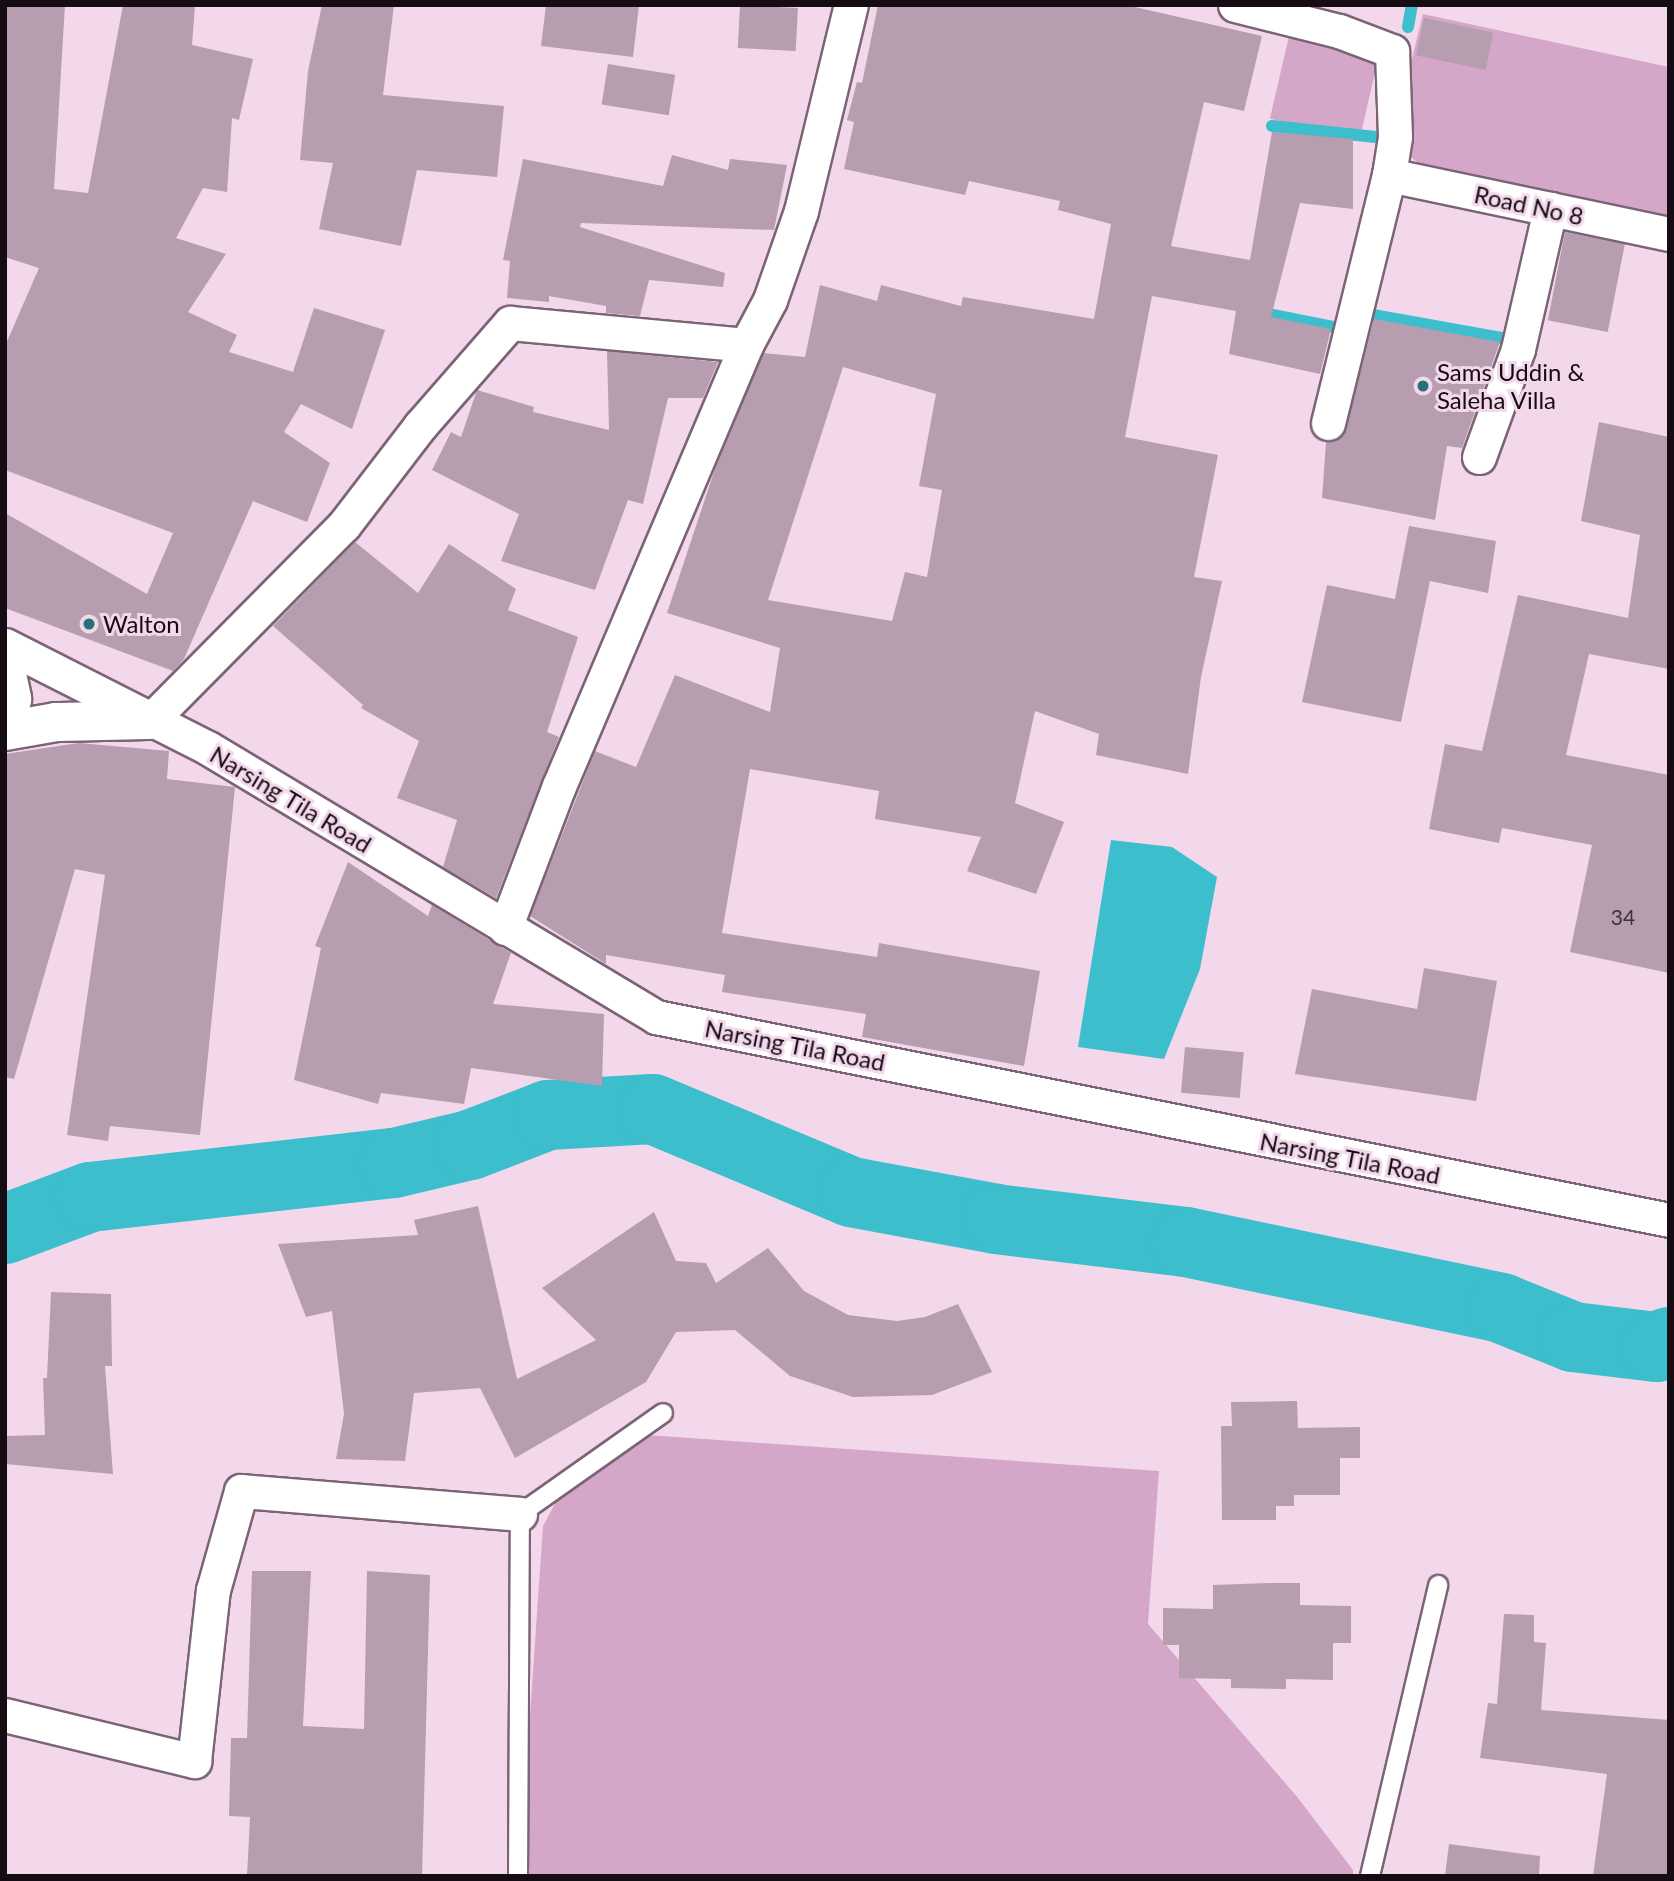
<!DOCTYPE html>
<style>
body{margin:0}
#map{position:relative;width:1674px;height:1881px;overflow:hidden;background:#f3d8ec;font-family:Lato,sans-serif}
div>[style]{position:absolute}
.green>*{inset:0;background:#d4a7c9;transform-origin:0 0}
.water>*{inset:0;background:#3cbecc}
.stream>*{height:12px;margin:-6px;padding:0 6px;transform-origin:6px;border-radius:6px;background:#3cbecc}
.river>*{height:70px;margin:-35px;padding:0 35px;transform-origin:35px;border-radius:35px;background:#3cbecc}
.building>*{inset:0;background:#b69db0;transform-origin:0 0}
.roads{filter:drop-shadow(2px 0 #7b6475) drop-shadow(-2px 0 #7b6475) drop-shadow(0 2px #7b6475) drop-shadow(0 -2px #7b6475)}
.lane>*{height:18px;margin:-9px;padding:0 9px;transform-origin:9px;border-radius:9px;background:#fff}
.street>*{height:33px;margin:-16.5px;padding:0 16.5px;transform-origin:16.5px;border-radius:16.5px;background:#fff}
.secondary>*{height:38px;margin:-19px;padding:0 19px;transform-origin:19px;border-radius:19px;background:#fff}
.dots>*{width:19px;height:19px;translate:-50% -50%;box-sizing:border-box;border:4px solid #f3d8ec;border-radius:50%}
span{translate:-50% -50%;white-space:nowrap;text-align:center;line-height:1.15;-webkit-text-stroke:6px #f3d8ec;paint-order:stroke}
.number-label{font-size:21px;color:#3e313b}
.number-label span{-webkit-text-stroke-width:0}
.street-label{font-size:24px;color:#160d14}
.poi-label{font-size:24px;color:#160d14}
.left{translate:0 -50%;text-align:left}
.frame{position:absolute;inset:0;border:7px solid #160d14;pointer-events:none}
</style>
<div id="map">
<div class="green">
<div style="clip-path:polygon(1423px 14px,1669px 67px,1669px 218px,1431px 175px,1409px 155px,1395px 128px)"></div>
<div style="left:1289px;top:36px;width:92px;height:85px;rotate:13deg"></div>
<div style="clip-path:polygon(648px 1435px,1159px 1471px,1148px 1624px,1298px 1798px,1353px 1870px,1353px 1876px,519px 1876px,543px 1526px,564px 1487px)"></div>
</div>
<div class="water">
<div style="clip-path:polygon(1111px 840px,1172px 847px,1217px 877px,1200px 969px,1164px 1059px,1078px 1047px)"></div>
</div>
<div class="stream">
<div style="left:1408px;top:27px;width:22px;rotate:-80deg"></div>
<div style="left:1272px;top:126px;width:104px;rotate:6.1deg"></div>
<div style="left:1258px;top:312px;width:93px;rotate:11.2deg"></div>
<div style="left:1373px;top:315px;width:143px;rotate:10.1deg"></div>
</div>
<div class="river">
<div style="left:5px;top:1229px;width:91px;rotate:-20.6deg"></div>
<div style="left:90px;top:1197px;width:306px;rotate:-6.4deg"></div>
<div style="left:394px;top:1163px;width:78px;rotate:-13.3deg"></div>
<div style="left:470px;top:1145px;width:84px;rotate:-21deg"></div>
<div style="left:548px;top:1115px;width:105px;rotate:-3.3deg"></div>
<div style="left:653px;top:1109px;width:215px;rotate:22.7deg"></div>
<div style="left:851px;top:1192px;width:147px;rotate:10.5deg"></div>
<div style="left:996px;top:1219px;width:191px;rotate:6.9deg"></div>
<div style="left:1186px;top:1242px;width:322px;rotate:11.8deg"></div>
<div style="left:1501px;top:1308px;width:78px;rotate:21.9deg"></div>
<div style="left:1573px;top:1337px;width:84px;rotate:6.9deg"></div>
<div style="left:1656px;top:1347px;width:14px;rotate:-21deg"></div>
</div>
<div class="building">
<div style="clip-path:polygon(5px 5px,65px 5px,54px 189px,88px 193px,123px 5px,195px 5px,192px 45px,253px 59px,239px 120px,232px 118px,227px 192px,203px 188px,176px 238px,226px 254px,188px 312px,237px 335px,229px 352px,293px 372px,314px 308px,385px 330px,352px 429px,301px 404px,284px 432px,330px 463px,307px 522px,253px 501px,184px 659px,173px 671px,5px 608px,5px 513px,147px 594px,173px 533px,5px 470px,5px 346px,39px 268px,5px 257px)"></div>
<div style="clip-path:polygon(322px 5px,394px 5px,383px 95px,504px 106px,497px 177px,417px 170px,401px 246px,319px 229px,333px 163px,300px 160px,308px 71px)"></div>
<div style="clip-path:polygon(546px 5px,639px 5px,633px 57px,541px 46px)"></div>
<div style="left:740px;top:5px;width:58px;height:43px;rotate:3deg"></div>
<div style="clip-path:polygon(evenodd,878px 5px,1126px 5px,1262px 36px,1244px 111px,1204px 102px,1171px 246px,1250px 260px,1272px 132px,1353px 139px,1353px 209px,1300px 203px,1271px 317px,1331px 329px,1320px 374px,1229px 354px,1236px 311px,1152px 296px,1125px 437px,1218px 455px,1194px 577px,1222px 581px,1201px 677px,1188px 774px,1096px 755px,1099px 734px,1035px 711px,1015px 803px,1064px 822px,1036px 894px,967px 871px,981px 837px,875px 819px,879px 791px,750px 769px,722px 933px,877px 957px,879px 943px,1040px 971px,1024px 1066px,862px 1037px,866px 1014px,722px 992px,725px 975px,606px 955px,606px 964px,530px 916px,595px 751px,636px 767px,675px 675px,770px 712px,780px 648px,667px 613px,715px 469px,763px 353px,805px 357px,820px 285px,877px 301px,881px 285px,961px 306px,963px 297px,1094px 319px,1111px 224px,1058px 210px,1060px 201px,969px 181px,965px 195px,844px 169px,854px 122px,847px 120px,857px 82px,862px 83px,878px 5px,843px 367px,936px 394px,919px 486px,942px 490px,927px 577px,905px 572px,892px 621px,768px 600px,843px 367px)"></div>
<div style="left:1424px;top:18px;width:71px;height:38px;rotate:12deg"></div>
<div style="left:608px;top:64px;width:68px;height:41px;rotate:9deg"></div>
<div style="clip-path:polygon(672px 155px,728px 170px,730px 159px,787px 165px,774px 230px,581px 223px,580px 227px,725px 273px,723px 287px,649px 280px,640px 316px,606px 313px,606px 306px,549px 296px,549px 302px,507px 298px,510px 261px,503px 260px,523px 159px,663px 186px)"></div>
<div style="left:1565px;top:232px;width:61px;height:90px;rotate:11deg"></div>
<div style="clip-path:polygon(1374px 319px,1500px 342px,1462px 448px,1447px 446px,1435px 520px,1322px 498px,1326px 442px,1341px 437px,1346px 428px)"></div>
<div style="clip-path:polygon(607px 351px,718px 362px,703px 398px,668px 398px,643px 504px,628px 500px,595px 590px,501px 561px,519px 514px,432px 470px,451px 432px,461px 437px,477px 390px,534px 407px,533px 412px,609px 430px)"></div>
<div style="clip-path:polygon(1599px 422px,1669px 437px,1669px 669px,1589px 654px,1566px 755px,1669px 775px,1669px 973px,1570px 952px,1592px 845px,1502px 828px,1499px 843px,1429px 829px,1445px 744px,1482px 751px,1518px 595px,1628px 618px,1640px 535px,1581px 521px)"></div>
<div style="clip-path:polygon(1409px 526px,1496px 541px,1488px 593px,1430px 581px,1401px 722px,1302px 702px,1327px 585px,1395px 599px)"></div>
<div style="clip-path:polygon(355px 542px,418px 593px,449px 544px,516px 589px,508px 610px,578px 637px,547px 732px,559px 737px,496px 898px,443px 867px,457px 820px,397px 798px,419px 741px,361px 708px,363px 705px,273px 626px)"></div>
<div style="clip-path:polygon(79px 743px,169px 751px,167px 779px,235px 787px,200px 1135px,110px 1126px,108px 1141px,67px 1135px,105px 875px,75px 869px,14px 1079px,5px 1077px,5px 754px)"></div>
<div style="clip-path:polygon(348px 862px,428px 916px,432px 905px,511px 953px,493px 1004px,604px 1014px,602px 1086px,471px 1068px,464px 1104px,381px 1093px,378px 1104px,294px 1080px,321px 948px,315px 946px)"></div>
<div style="clip-path:polygon(1424px 968px,1497px 981px,1476px 1101px,1295px 1074px,1312px 989px,1417px 1009px)"></div>
<div style="left:1185px;top:1047px;width:59px;height:46px;rotate:5deg"></div>
<div style="clip-path:polygon(478px 1206px,517px 1379px,596px 1340px,542px 1288px,654px 1212px,676px 1261px,706px 1263px,716px 1283px,768px 1248px,804px 1291px,848px 1315px,897px 1321px,925px 1317px,958px 1304px,992px 1372px,932px 1395px,853px 1397px,790px 1376px,735px 1330px,676px 1332px,646px 1382px,515px 1458px,480px 1388px,414px 1393px,405px 1461px,336px 1459px,344px 1414px,332px 1311px,306px 1317px,278px 1244px,418px 1235px,414px 1220px)"></div>
<div style="clip-path:polygon(51px 1292px,111px 1294px,112px 1366px,105px 1366px,113px 1474px,5px 1464px,5px 1436px,45px 1435px,43px 1378px,47px 1378px)"></div>
<div style="clip-path:polygon(1297px 1401px,1298px 1428px,1360px 1427px,1360px 1458px,1340px 1458px,1340px 1495px,1294px 1495px,1294px 1506px,1276px 1506px,1276px 1520px,1222px 1520px,1221px 1426px,1232px 1426px,1231px 1402px)"></div>
<div style="clip-path:polygon(252px 1571px,311px 1571px,303px 1726px,364px 1729px,367px 1571px,430px 1575px,422px 1876px,247px 1876px,250px 1817px,229px 1816px,231px 1738px,247px 1738px)"></div>
<div style="clip-path:polygon(1269px 1583px,1300px 1583px,1300px 1605px,1351px 1606px,1351px 1643px,1333px 1643px,1333px 1680px,1286px 1679px,1286px 1689px,1231px 1688px,1231px 1679px,1179px 1678px,1179px 1645px,1163px 1645px,1163px 1608px,1213px 1609px,1213px 1585px)"></div>
<div style="clip-path:polygon(1504px 1614px,1534px 1615px,1534px 1642px,1546px 1643px,1541px 1710px,1669px 1720px,1669px 1876px,1593px 1876px,1607px 1774px,1480px 1758px,1488px 1703px,1497px 1704px)"></div>
<div style="clip-path:polygon(1449px 1844px,1540px 1856px,1539px 1876px,1445px 1876px)"></div>
</div>
<div class="roads">
<div class="lane">
<div style="left:518px;top:1876px;width:362px;rotate:-89.7deg"></div>
<div style="left:520px;top:1514px;width:175px;rotate:-35.2deg"></div>
<div style="left:1370px;top:1876px;width:299px;rotate:-76.8deg"></div>
</div>
<div class="street">
<div style="left:1235px;top:5px;width:107px;rotate:14deg"></div>
<div style="left:1339px;top:31px;width:57px;rotate:20.7deg"></div>
<div style="left:1392px;top:51px;width:86px;rotate:88deg"></div>
<div style="left:1395px;top:137px;width:38px;rotate:99deg"></div>
<div style="left:1389px;top:175px;width:286px;rotate:11.9deg"></div>
<div style="left:1328px;top:423px;width:255px;rotate:-76.2deg"></div>
<div style="left:1479px;top:457px;width:115px;rotate:-70.1deg"></div>
<div style="left:1518px;top:349px;width:144px;rotate:-77.1deg"></div>
<div style="left:5px;top:645px;width:228px;rotate:26.9deg"></div>
<div style="left:208px;top:748px;width:523px;rotate:30.98deg"></div>
<div style="left:656px;top:1017px;width:1033px;rotate:11.33deg"></div>
<div style="left:151px;top:720px;width:274px;rotate:-45.3deg"></div>
<div style="left:344px;top:525px;width:125px;rotate:-52.5deg"></div>
<div style="left:420px;top:426px;width:137px;rotate:-48.9deg"></div>
<div style="left:510px;top:323px;width:237px;rotate:5.3deg"></div>
<div style="left:746px;top:345px;width:51px;rotate:-61.9deg"></div>
<div style="left:770px;top:300px;width:94px;rotate:-70.8deg"></div>
<div style="left:801px;top:211px;width:212px;rotate:-76.4deg"></div>
<div style="left:505px;top:928px;width:152px;rotate:-69.2deg"></div>
<div style="left:559px;top:786px;width:479px;rotate:-67deg"></div>
<div style="left:5px;top:1715px;width:195px;rotate:13.7deg"></div>
<div style="left:194px;top:1761px;width:172px;rotate:-83.7deg"></div>
<div style="left:213px;top:1590px;width:103px;rotate:-74.2deg"></div>
<div style="left:241px;top:1491px;width:280px;rotate:4.7deg"></div>
</div>
<div class="secondary">
<div style="left:5px;top:665px;width:35px;rotate:78deg"></div>
<div style="left:12px;top:699px;width:19px;rotate:111deg"></div>
<div style="left:5px;top:731px;width:52px;rotate:-10deg"></div>
<div style="left:56px;top:722px;width:95px;rotate:-1.2deg"></div>
</div>
</div>
<div class="dots">
<div style="left:1423px;top:386px;background:#28717a"></div>
<div style="left:89px;top:624px;background:#28717a"></div>
</div>
<div class="number-label">
<span style="left:1623px;top:917px">34</span>
</div>
<div class="street-label">
<span style="left:1529px;top:205px;rotate:12deg">Road No 8</span>
<span style="left:291px;top:799px;rotate:31deg">Narsing Tila Road</span>
<span style="left:795px;top:1045px;rotate:11deg">Narsing Tila Road</span>
<span style="left:1350px;top:1158px;rotate:11deg">Narsing Tila Road</span>
</div>
<div class="poi-label">
<span class="left" style="left:1437px;top:386px">Sams Uddin &amp;<br>Saleha Villa</span>
<span class="left" style="left:103px;top:624px">Walton</span>
</div>
<div class="frame"></div>
</div>
